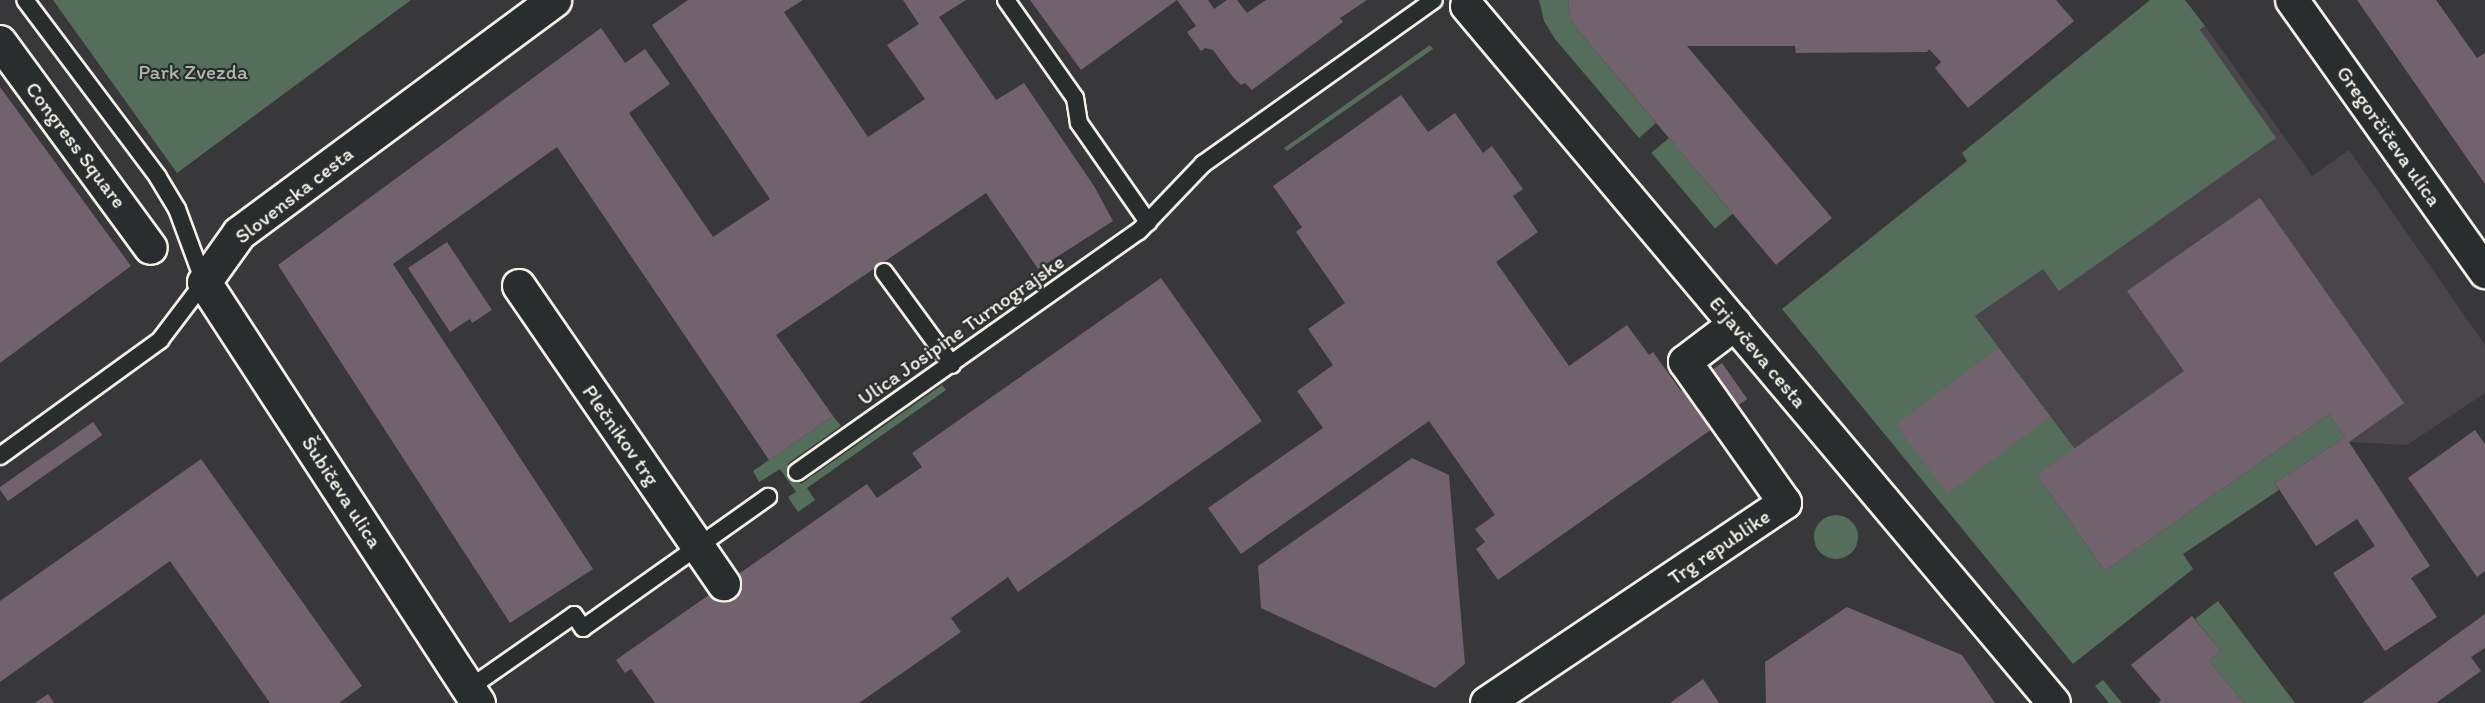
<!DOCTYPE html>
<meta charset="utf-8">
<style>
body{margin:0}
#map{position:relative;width:2485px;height:703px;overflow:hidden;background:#38383b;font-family:Itim,sans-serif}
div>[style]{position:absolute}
.built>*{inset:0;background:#49454a}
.green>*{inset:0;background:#556e5c;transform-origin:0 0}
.round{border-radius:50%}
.building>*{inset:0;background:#72626d;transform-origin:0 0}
.roads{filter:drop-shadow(2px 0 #f4f1e8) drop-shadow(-2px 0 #f4f1e8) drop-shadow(0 2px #f4f1e8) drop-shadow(0 -2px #f4f1e8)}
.lane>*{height:16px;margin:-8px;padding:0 8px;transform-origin:8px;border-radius:8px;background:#2a2d2e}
.street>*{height:32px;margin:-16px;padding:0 16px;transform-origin:16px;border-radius:16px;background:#2a2d2e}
.secondary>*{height:33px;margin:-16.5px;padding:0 16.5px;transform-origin:16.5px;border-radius:16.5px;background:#2a2d2e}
span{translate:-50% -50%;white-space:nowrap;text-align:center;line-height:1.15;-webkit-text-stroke:4.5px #2a2d2e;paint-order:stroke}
.park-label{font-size:21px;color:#acb6a9}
.street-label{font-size:21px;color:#f4f1e8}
</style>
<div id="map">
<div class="built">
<div style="clip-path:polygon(2205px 26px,2312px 176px,2349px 150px,2485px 345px,2485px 393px,2407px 445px,2349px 442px,2329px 414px,2105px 571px,2037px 475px,2063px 433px,1974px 317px,2043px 268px)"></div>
</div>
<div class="green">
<div style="clip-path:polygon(53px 0,411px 0,177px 173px)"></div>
<div style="clip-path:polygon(1539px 0,1568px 0,1570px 17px,1577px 29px,1656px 123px,1639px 138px,1555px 39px,1544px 21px)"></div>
<div style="clip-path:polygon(2150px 0,2185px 0,2205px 26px,2200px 30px,2276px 138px,2059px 291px,2043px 269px,1975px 316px,2075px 449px,2037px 475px,2105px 571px,2329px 414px,2345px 437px,2275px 483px,2279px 490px,2183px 554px,2193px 569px,2073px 664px,1782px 309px,1967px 161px,1962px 153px)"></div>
<div style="clip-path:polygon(1430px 45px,1433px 49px,1287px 151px,1284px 148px)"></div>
<div style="left:1669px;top:138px;width:99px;height:23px;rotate:50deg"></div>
<div style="clip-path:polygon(942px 385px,946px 390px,807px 488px,815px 500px,798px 512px,788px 497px,796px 492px,780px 469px,759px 482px,753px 471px,833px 416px,841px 426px,787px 464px,801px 484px)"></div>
<div class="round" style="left:1814px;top:515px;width:44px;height:44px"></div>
<div style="clip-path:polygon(2218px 601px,2295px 703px,2244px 703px,2209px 661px,2221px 651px,2195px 619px)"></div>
<div style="clip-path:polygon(2103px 680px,2122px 703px,2109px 703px,2095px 686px)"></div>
</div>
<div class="building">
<div style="clip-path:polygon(688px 0,803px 0,784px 12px,868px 137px,925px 99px,887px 45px,919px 24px,903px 0,966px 0,939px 17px,996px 100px,1024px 83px,1094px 186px,1113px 221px,1038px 269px,986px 193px,776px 335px,833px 416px,769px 460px,557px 147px,393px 264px,593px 569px,510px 623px,278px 265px,601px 28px,625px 63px,645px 49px,670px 84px,629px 113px,713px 237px,770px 199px,652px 25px)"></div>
<div style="clip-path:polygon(1030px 0,1177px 0,1081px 70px)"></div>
<div style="clip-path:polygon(1177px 0,1208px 0,1214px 9px,1227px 0,1237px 0,1247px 13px,1266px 0,1367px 0,1340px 18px,1343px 22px,1252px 90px,1245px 83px,1241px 85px,1233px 77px,1213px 50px,1205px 48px,1201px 51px,1187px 32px,1196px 26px)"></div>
<div style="clip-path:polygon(1568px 0,2056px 0,2074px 21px,1968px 108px,1935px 68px,1941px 62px,1929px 49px,1927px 52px,1796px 53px,1795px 46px,1687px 46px,1832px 218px,1776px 265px,1577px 29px,1570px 17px)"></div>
<div style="clip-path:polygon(2357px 0,2436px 0,2477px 58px,2485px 53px,2485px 184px)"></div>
<div style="clip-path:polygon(0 87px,131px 266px,0 363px)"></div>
<div style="clip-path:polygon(1401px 95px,1428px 132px,1455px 113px,1483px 153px,1492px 146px,1523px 189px,1513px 196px,1538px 232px,1496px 262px,1569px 366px,1627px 325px,1649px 355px,1653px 352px,1681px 391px,1691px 384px,1719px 424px,1498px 580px,1476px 549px,1485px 542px,1475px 529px,1495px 515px,1429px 421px,1241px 554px,1208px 508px,1323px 428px,1297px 391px,1333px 365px,1308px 329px,1345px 303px,1296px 232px,1302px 227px,1273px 186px)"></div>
<div style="clip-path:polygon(2260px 198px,2404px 403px,2349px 442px,2430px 566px,2411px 578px,2437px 617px,2385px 651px,2333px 573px,2375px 546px,2357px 519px,2316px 546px,2275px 483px,2345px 437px,2329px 414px,2105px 571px,2037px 475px,2184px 371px,2127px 291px)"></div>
<div style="clip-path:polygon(447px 242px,492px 310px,472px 323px,470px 319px,450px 332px,408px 268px)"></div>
<div style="clip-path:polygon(1161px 278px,1262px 421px,1018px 592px,1008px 577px,951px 618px,961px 632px,859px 703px,655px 703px,631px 669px,625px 673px,616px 660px,867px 484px,877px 498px,922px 467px,912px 453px)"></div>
<div style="left:1998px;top:348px;width:86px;height:128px;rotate:53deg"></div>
<div style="left:1722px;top:363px;width:44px;height:21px;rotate:55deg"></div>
<div style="left:93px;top:422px;width:16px;height:115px;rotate:55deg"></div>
<div style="clip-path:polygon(2475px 430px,2485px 444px,2485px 571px,2477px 577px,2408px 478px)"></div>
<div style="clip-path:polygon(1412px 458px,1449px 475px,1465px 664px,1435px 688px,1261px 608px,1258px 566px)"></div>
<div style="clip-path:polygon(201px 459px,362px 686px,339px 703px,270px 703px,170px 561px,0 682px,0 601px)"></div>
<div style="clip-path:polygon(1847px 607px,1962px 655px,1995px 703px,1766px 703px,1765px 662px)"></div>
<div style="clip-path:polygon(2485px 614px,2485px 648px,2471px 657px,2481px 671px,2436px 703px,2362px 703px)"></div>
<div style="clip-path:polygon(2192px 616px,2221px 651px,2209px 661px,2244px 703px,2158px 703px,2161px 700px,2131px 665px)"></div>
<div style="clip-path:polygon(1703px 679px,1719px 703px,1670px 703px)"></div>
<div style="clip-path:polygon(48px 694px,54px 703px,35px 703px)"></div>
</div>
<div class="roads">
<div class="lane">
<div style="left:1006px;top:0;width:120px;rotate:54.9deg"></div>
<div style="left:1075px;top:98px;width:25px;rotate:81deg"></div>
<div style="left:1079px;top:123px;width:121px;rotate:55.1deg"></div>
<div style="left:884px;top:272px;width:115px;rotate:53.8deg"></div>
<div style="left:0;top:456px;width:198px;rotate:-35.9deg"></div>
<div style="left:160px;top:340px;width:73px;rotate:-52.8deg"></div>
<div style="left:204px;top:282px;width:78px;rotate:-110.3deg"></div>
<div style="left:177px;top:209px;width:37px;rotate:-121deg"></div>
<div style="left:158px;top:177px;width:221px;rotate:-126.9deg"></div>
<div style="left:797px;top:472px;width:418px;rotate:-35.2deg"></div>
<div style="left:1139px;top:231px;width:93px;rotate:-46.3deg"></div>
<div style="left:1203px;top:164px;width:283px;rotate:-35.4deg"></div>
<div style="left:468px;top:689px;width:129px;rotate:-34.9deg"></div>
<div style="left:574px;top:615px;width:16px;rotate:55deg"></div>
<div style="left:583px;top:628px;width:227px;rotate:-35.3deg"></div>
</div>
<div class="street">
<div style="left:2292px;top:0;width:334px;rotate:54.6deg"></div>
<div style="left:1467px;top:6px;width:911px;rotate:49.9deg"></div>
<div style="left:0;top:42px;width:255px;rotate:53.8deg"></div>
<div style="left:519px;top:286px;width:362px;rotate:55.5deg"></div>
<div style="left:1487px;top:703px;width:359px;rotate:-33.9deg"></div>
<div style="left:1785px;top:503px;width:173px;rotate:-125.3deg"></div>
<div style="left:1685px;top:362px;width:63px;rotate:-37.2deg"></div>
</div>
<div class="secondary">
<div style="left:478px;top:703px;width:502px;rotate:-123.06deg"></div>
<div style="left:204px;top:282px;width:60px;rotate:-54.5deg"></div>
<div style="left:239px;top:233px;width:392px;rotate:-36.5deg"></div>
</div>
</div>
<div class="park-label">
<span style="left:193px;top:72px">Park Zvezda</span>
</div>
<div class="street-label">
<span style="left:2389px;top:136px;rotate:55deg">Gregorčičeva ulica</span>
<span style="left:76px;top:145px;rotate:53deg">Congress Square</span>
<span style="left:294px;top:195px;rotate:-38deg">Slovenska cesta</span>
<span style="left:961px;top:330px;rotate:-35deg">Ulica Josipine Turnograjske</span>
<span style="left:1758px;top:352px;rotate:50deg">Erjavčeva cesta</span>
<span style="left:621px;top:435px;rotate:55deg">Plečnikov trg</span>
<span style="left:342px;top:492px;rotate:57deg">Šubičeva ulica</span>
<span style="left:1719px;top:547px;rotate:-34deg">Trg republike</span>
</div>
</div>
